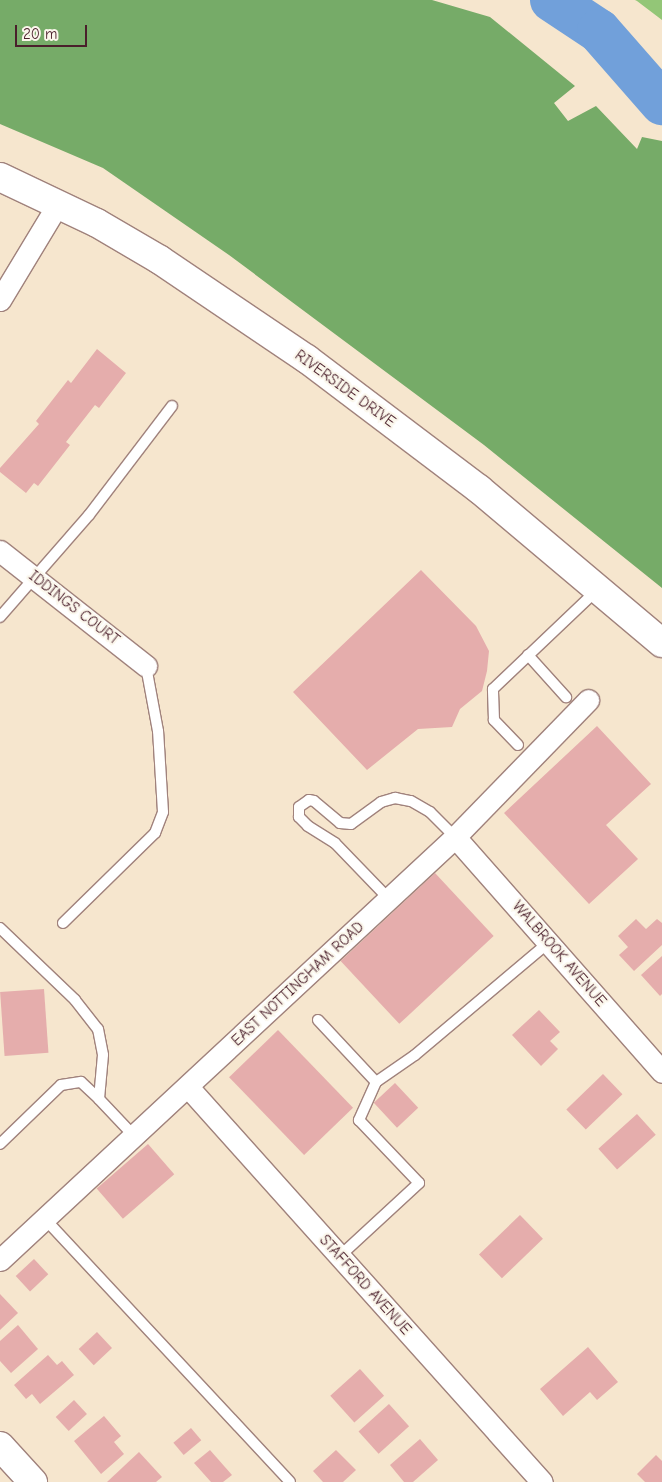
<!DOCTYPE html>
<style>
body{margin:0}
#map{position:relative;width:662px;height:1482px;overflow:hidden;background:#f6e6ce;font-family:"Comic Neue",sans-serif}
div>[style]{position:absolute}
.green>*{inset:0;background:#93c677}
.forest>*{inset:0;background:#76ab68}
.river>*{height:44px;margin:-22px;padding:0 22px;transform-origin:22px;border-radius:22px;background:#71a0da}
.building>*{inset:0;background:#e5adac;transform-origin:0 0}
.roads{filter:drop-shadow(1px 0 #a0827c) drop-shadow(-1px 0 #a0827c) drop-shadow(0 1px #a0827c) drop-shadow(0 -1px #a0827c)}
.lane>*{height:10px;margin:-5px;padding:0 5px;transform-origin:5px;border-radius:5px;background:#fff}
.street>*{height:21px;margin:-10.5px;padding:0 10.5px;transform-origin:10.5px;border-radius:10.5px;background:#fff}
.secondary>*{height:28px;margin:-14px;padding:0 14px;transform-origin:14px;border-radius:14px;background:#fff}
span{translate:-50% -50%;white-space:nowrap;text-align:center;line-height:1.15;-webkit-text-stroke:4.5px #fbf7ec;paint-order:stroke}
.street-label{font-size:15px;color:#4a1f2b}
.scale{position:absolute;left:15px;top:25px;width:72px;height:22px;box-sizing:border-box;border:2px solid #4a1f2b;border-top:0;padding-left:6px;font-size:15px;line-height:18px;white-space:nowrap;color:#4a1f2b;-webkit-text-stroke:4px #fbf7ec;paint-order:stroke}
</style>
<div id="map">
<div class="green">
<div style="clip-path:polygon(635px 0,662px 0,662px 20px,637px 1px)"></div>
</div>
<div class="forest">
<div style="clip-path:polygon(0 0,432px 0,490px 17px,575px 86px,554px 103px,568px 121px,596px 106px,637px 149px,642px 137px,662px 141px,662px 588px,484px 445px,229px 255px,103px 168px,0 124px)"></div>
</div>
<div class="river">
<div style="left:552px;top:0;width:56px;rotate:33.4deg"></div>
<div style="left:599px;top:31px;width:96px;rotate:48.8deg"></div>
</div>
<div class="building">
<div style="clip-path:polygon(97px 349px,126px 373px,99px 408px,95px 405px,66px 442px,70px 445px,38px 486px,34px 483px,26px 493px,0 472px,0 468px,39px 424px,36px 421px,68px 380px,71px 383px)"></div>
<div style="clip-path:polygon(421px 570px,476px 626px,489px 651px,487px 671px,482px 691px,460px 709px,452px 727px,418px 729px,367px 770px,293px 692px)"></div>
<div style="clip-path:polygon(597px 726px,651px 784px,606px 825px,638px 859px,589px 904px,504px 813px)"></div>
<div style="left:435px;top:873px;width:86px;height:129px;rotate:47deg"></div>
<div style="clip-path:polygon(636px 919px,646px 929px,657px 919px,662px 923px,662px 945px,634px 971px,619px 955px,628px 947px,618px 936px)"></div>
<div style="clip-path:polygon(662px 956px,662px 994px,660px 996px,641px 975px)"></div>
<div style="left:44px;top:989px;width:64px;height:44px;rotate:86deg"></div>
<div style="clip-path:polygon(539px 1010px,560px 1032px,550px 1041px,558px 1049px,541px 1066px,512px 1035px)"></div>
<div style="left:278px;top:1030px;width:108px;height:68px;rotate:46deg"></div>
<div style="left:603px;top:1074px;width:28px;height:51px;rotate:46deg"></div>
<div style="left:395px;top:1083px;width:34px;height:29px;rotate:47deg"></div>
<div style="left:637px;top:1114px;width:28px;height:52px;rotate:48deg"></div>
<div style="left:148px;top:1144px;width:40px;height:68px;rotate:49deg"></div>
<div style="left:520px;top:1215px;width:33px;height:57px;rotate:46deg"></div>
<div style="left:34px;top:1259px;width:21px;height:25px;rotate:47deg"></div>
<div style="clip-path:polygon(0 1294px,18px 1313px,0 1330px)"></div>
<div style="clip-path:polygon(18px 1325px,38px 1349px,11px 1373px,0 1361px,0 1341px)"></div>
<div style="left:97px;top:1332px;width:22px;height:25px;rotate:47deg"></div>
<div style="clip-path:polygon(588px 1347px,618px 1382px,597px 1400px,590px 1392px,563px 1416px,540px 1389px)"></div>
<div style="clip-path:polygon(48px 1355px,57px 1365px,62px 1361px,74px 1375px,40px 1404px,32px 1394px,26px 1399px,14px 1385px)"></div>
<div style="left:360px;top:1369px;width:36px;height:40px;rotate:48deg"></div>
<div style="left:74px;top:1400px;width:19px;height:25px;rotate:47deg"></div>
<div style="left:389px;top:1404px;width:30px;height:41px;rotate:48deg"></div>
<div style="clip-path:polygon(104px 1416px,121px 1436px,114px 1442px,124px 1454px,101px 1474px,74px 1441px)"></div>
<div style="left:191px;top:1428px;width:16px;height:23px;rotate:50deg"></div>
<div style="clip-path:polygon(420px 1439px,438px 1460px,413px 1482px,404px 1482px,390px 1465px)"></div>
<div style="clip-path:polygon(210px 1450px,232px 1475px,223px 1482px,211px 1482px,194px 1463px)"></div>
<div style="clip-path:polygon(336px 1450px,356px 1470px,343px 1482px,323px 1482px,313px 1471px)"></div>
<div style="clip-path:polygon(139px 1452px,162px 1477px,156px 1482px,107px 1482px)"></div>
<div style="clip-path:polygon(656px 1455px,662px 1461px,662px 1482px,645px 1482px,637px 1474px)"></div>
</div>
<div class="roads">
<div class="lane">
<div style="left:0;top:617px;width:135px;rotate:-48.9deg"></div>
<div style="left:89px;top:515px;width:137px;rotate:-52.7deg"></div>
<div style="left:528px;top:655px;width:57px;rotate:47.9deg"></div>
<div style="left:518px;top:745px;width:35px;rotate:-134deg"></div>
<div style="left:494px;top:720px;width:31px;rotate:-92deg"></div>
<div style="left:493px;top:689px;width:145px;rotate:-43.6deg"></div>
<div style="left:389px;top:899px;width:78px;rotate:-134deg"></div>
<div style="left:335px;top:843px;width:32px;rotate:-148deg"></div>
<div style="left:308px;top:826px;width:13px;rotate:-135deg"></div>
<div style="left:299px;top:817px;width:10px;rotate:-90deg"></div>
<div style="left:299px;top:807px;width:12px;rotate:-35deg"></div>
<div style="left:309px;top:800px;width:5px;rotate:11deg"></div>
<div style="left:314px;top:801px;width:34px;rotate:40deg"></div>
<div style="left:340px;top:823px;width:11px;rotate:5deg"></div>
<div style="left:351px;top:824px;width:37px;rotate:-36deg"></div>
<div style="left:381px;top:802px;width:15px;rotate:-16deg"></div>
<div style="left:395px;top:798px;width:16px;rotate:11deg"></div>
<div style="left:411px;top:801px;width:22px;rotate:30deg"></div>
<div style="left:430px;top:812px;width:35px;rotate:45deg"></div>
<div style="left:63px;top:923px;width:129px;rotate:-44.4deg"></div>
<div style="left:155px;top:833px;width:22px;rotate:-69deg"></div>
<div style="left:163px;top:812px;width:81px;rotate:-93.5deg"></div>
<div style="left:158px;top:731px;width:66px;rotate:-100.5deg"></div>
<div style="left:0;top:928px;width:104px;rotate:43.8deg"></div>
<div style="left:75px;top:1000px;width:37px;rotate:52deg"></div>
<div style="left:98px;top:1029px;width:26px;rotate:79deg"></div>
<div style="left:103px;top:1055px;width:44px;rotate:95.2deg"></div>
<div style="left:99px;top:1099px;width:51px;rotate:46.6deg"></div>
<div style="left:318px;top:1020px;width:85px;rotate:46.9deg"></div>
<div style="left:376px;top:1082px;width:42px;rotate:114.1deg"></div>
<div style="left:359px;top:1120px;width:87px;rotate:46.4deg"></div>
<div style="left:419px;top:1183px;width:108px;rotate:137.3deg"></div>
<div style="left:376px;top:1082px;width:47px;rotate:-34.7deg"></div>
<div style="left:415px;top:1055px;width:174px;rotate:-40.1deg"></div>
<div style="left:0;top:1144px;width:85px;rotate:-44deg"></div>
<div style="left:61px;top:1085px;width:20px;rotate:-9deg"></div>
<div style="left:81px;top:1082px;width:25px;rotate:43deg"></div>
<div style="left:45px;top:1219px;width:359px;rotate:47deg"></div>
</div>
<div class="street">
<div style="left:0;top:300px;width:112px;rotate:-58.9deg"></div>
<div style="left:0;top:551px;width:186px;rotate:38.2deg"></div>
<div style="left:455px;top:837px;width:313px;rotate:48.6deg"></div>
<div style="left:188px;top:1087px;width:530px;rotate:48.13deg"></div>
<div style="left:0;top:1260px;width:621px;rotate:-42.91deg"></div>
<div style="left:455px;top:837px;width:191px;rotate:-45.8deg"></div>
</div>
<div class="secondary">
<div style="left:0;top:177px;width:107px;rotate:25.4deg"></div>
<div style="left:97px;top:223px;width:73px;rotate:30.4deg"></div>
<div style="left:160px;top:260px;width:177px;rotate:34deg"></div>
<div style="left:307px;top:359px;width:216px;rotate:37.1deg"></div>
<div style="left:479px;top:489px;width:239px;rotate:40.1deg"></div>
<div style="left:0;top:1446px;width:49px;rotate:47.5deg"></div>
</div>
</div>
<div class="street-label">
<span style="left:345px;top:389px;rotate:36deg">RIVERSIDE DRIVE</span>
<span style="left:74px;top:608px;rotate:38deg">IDDINGS COURT</span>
<span style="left:559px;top:954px;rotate:49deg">WALBROOK AVENUE</span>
<span style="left:298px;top:984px;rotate:-43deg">EAST NOTTINGHAM ROAD</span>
<span style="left:365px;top:1285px;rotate:48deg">STAFFORD AVENUE</span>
</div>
<div class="scale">20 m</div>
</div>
